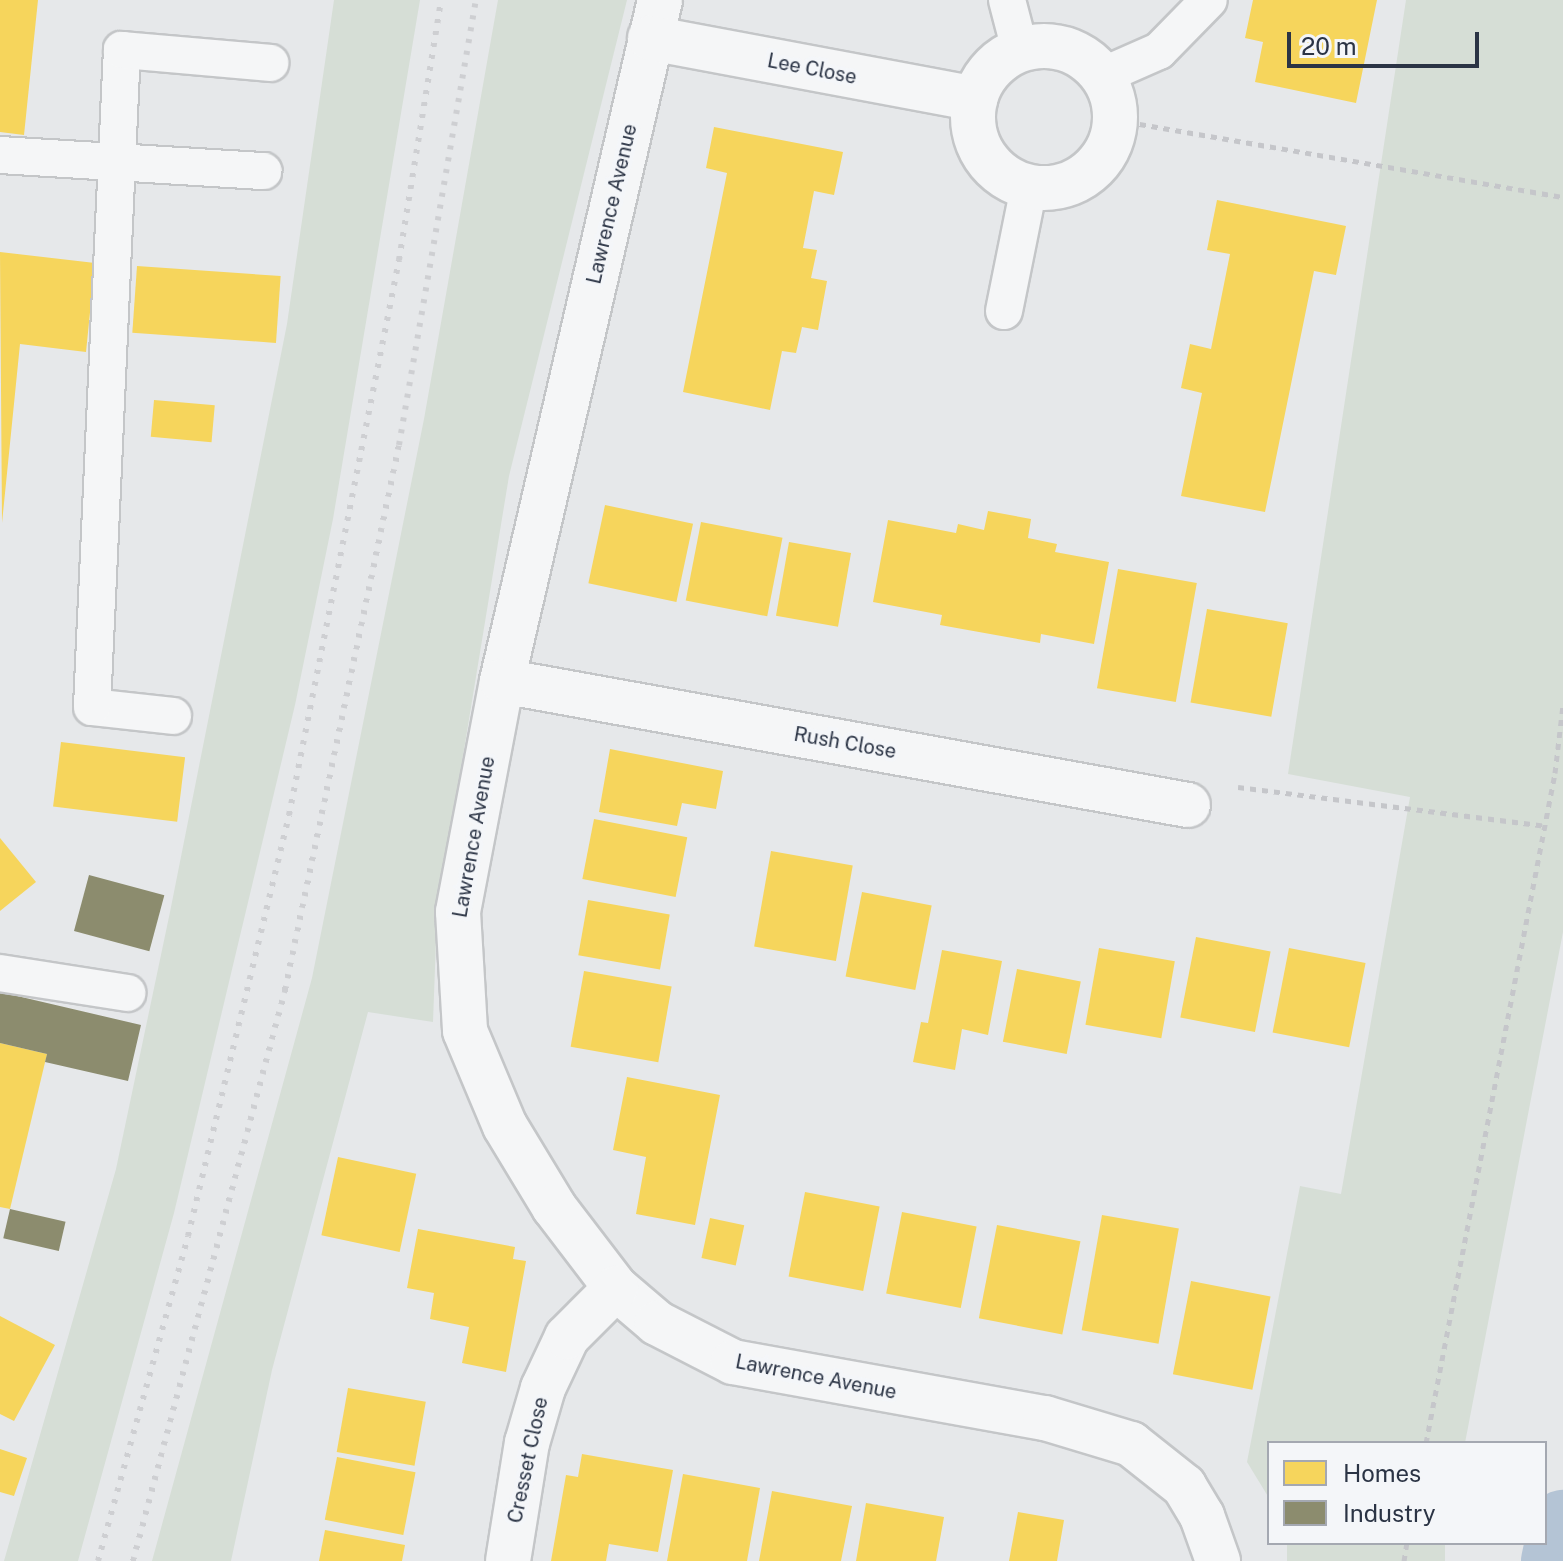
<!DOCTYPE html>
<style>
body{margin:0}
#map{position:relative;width:1563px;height:1561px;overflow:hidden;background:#e6e8ea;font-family:"Public Sans",sans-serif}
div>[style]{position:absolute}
.green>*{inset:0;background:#d6ded6;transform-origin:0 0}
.homes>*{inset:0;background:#f6d55c;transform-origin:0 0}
.industry>*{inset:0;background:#8c8c6e;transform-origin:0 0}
.canal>*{height:68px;margin:-34px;padding:0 34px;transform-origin:34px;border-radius:34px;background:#b4c4d5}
.path>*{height:5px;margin-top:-2.5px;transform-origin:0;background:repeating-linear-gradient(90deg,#c5c6ca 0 6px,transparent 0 12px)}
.roads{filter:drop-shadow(2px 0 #c4c6c8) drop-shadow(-2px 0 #c4c6c8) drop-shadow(0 2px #c4c6c8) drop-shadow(0 -2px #c4c6c8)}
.service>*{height:36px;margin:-18px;padding:0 18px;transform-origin:18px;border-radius:18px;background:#f5f6f7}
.minor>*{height:44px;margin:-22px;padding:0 22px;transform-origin:22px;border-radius:22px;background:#f5f6f7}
.minor>.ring{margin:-22px;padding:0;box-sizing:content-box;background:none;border:44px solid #f5f6f7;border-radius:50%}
.rail>*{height:6px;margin-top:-3px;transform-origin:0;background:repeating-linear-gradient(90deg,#cecfd2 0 4px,transparent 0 12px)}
span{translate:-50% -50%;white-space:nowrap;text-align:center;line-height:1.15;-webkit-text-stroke:8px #f4f6f9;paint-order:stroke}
.street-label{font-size:20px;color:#2b3445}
.legend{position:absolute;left:1267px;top:1441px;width:280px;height:104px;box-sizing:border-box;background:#f4f6f9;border:2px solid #a4a8b1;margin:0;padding:10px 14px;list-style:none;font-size:24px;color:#2b3445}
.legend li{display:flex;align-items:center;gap:16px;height:40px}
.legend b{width:40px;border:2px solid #a4a8b1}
.scale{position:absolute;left:1287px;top:32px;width:192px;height:36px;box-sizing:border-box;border:4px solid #2b3445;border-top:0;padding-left:10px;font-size:24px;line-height:28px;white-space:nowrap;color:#2b3445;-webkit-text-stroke:6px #f4f6f9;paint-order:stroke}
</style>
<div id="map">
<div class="green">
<div style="clip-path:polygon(334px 0,420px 0,333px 519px,295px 705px,174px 1213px,78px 1561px,4px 1561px,116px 1169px,170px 912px,287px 324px)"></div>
<div style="clip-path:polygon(498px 0,627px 0,509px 476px,437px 914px,433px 1022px,368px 1012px,272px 1370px,231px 1561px,152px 1561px,312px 978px,424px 419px)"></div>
<div style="clip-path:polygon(1406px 0,1563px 0,1563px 932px,1465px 1443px,1269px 1443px,1269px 1498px,1247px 1462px,1300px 1186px,1341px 1194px,1410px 797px,1288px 774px)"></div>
<div style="left:1287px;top:1543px;width:158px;height:18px"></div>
</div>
<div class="homes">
<div style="clip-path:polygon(0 0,38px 0,24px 135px,0 132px)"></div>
<div style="clip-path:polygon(1253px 0,1377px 0,1356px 103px,1255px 82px,1263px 42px,1245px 38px)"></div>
<div style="clip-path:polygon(714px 127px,843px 152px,834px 195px,814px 191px,803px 248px,817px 250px,811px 278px,827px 281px,818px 330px,802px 327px,796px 353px,782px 351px,770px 410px,683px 392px,727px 173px,706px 168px)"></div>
<div style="clip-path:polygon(1217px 200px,1346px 226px,1336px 275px,1314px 271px,1265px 512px,1181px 496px,1202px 393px,1181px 388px,1190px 344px,1211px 349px,1230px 254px,1207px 250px)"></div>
<div style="clip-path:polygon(0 252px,95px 263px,86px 352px,20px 344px,2px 523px)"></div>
<div style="left:137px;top:266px;width:144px;height:67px;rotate:4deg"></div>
<div style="left:154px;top:400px;width:61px;height:37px;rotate:5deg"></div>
<div style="left:605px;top:505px;width:90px;height:80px;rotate:12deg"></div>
<div style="clip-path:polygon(988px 511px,1031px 519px,1028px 538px,1057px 544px,1055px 552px,1109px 562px,1094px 644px,1041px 634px,1040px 643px,940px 625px,942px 615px,873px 602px,888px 520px,956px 533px,958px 524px,984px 530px)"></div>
<div style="left:701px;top:522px;width:83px;height:80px;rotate:11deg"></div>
<div style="left:789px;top:542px;width:63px;height:75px;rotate:10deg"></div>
<div style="left:1118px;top:569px;width:80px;height:121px;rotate:10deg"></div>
<div style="left:1207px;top:609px;width:82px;height:95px;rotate:10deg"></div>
<div style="left:61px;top:742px;width:125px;height:65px;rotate:7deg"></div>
<div style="clip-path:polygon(610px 749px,723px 771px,716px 809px,682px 803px,677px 826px,599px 812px)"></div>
<div style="left:594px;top:819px;width:95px;height:61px;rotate:11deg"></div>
<div style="clip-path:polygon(0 838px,36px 882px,0 911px)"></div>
<div style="left:771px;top:851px;width:83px;height:97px;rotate:10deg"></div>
<div style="left:862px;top:892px;width:71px;height:86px;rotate:11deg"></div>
<div style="left:588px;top:900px;width:83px;height:56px;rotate:10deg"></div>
<div style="left:1196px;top:937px;width:76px;height:82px;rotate:11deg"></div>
<div style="left:1099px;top:948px;width:77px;height:78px;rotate:10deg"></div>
<div style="left:1289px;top:948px;width:78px;height:86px;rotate:11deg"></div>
<div style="clip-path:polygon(942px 950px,1002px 961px,988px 1035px,962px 1029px,955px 1070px,913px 1062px,921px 1022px,928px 1023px)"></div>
<div style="left:1017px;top:969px;width:65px;height:74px;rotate:11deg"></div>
<div style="left:584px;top:971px;width:89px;height:77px;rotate:10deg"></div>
<div style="clip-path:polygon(0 1043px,47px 1054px,10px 1209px,0 1207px)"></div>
<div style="clip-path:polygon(627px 1077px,720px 1095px,695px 1225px,636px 1214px,646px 1157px,613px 1150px)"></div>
<div style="left:338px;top:1157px;width:80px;height:80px;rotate:12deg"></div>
<div style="left:805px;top:1192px;width:76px;height:86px;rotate:11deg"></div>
<div style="left:902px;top:1212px;width:76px;height:83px;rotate:11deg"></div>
<div style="left:1102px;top:1215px;width:78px;height:117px;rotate:10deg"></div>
<div style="left:710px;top:1218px;width:35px;height:41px;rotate:12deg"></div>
<div style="left:997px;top:1225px;width:85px;height:95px;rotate:11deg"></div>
<div style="clip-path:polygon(418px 1229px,515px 1247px,513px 1259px,526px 1261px,506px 1372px,462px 1363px,469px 1327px,430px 1319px,434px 1293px,407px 1288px)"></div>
<div style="left:1191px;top:1281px;width:81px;height:95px;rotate:11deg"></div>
<div style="clip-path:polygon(0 1316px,55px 1345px,14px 1421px,0 1414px)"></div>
<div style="left:348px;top:1388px;width:79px;height:65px;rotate:10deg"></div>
<div style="clip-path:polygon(0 1449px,27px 1458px,14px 1496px,0 1492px)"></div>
<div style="clip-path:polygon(582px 1454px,673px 1470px,658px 1552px,609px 1544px,606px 1561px,551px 1561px,566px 1475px,578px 1477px)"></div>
<div style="left:337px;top:1457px;width:80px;height:64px;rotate:11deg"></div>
<div style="clip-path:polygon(683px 1474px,760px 1488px,747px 1561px,667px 1561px)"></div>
<div style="clip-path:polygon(772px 1491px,852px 1506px,841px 1561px,759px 1561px)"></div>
<div style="clip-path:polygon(866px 1503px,944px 1517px,936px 1561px,856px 1561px)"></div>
<div style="clip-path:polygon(1018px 1512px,1064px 1520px,1057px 1561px,1009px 1561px)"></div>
<div style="clip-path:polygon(325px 1530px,405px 1545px,402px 1561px,319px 1561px)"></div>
</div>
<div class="industry">
<div style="left:89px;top:875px;width:78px;height:58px;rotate:15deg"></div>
<div style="clip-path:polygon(0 992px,141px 1025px,128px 1081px,45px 1062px,47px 1054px,0 1043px)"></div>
<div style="left:10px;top:1209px;width:57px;height:30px;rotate:13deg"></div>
</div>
<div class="canal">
<div style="left:1555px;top:1561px;width:38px;rotate:-78deg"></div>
</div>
<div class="path">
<div style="left:1128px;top:122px;width:441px;rotate:9.8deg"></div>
<div style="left:1238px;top:787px;width:309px;rotate:7.2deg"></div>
<div style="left:1426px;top:1443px;width:682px;rotate:-79.1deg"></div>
<div style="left:1555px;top:773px;width:68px;rotate:-83.3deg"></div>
<div style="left:1404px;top:1561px;width:18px;rotate:-81deg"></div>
</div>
<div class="roads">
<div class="service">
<div style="left:1007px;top:0;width:52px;rotate:75.4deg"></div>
<div style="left:1102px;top:76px;width:62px;rotate:-23.7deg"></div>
<div style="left:1159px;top:51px;width:71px;rotate:-45.6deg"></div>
<div style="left:0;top:155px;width:264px;rotate:3.5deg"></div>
<div style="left:1004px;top:311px;width:126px;rotate:-78.6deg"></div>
<div style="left:173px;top:716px;width:81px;rotate:-173.7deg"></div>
<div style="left:92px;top:707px;width:658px;rotate:-87.39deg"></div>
<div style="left:122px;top:50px;width:149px;rotate:5deg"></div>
<div style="left:0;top:973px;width:129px;rotate:8.9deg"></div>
</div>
<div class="minor">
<div style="left:660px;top:0;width:699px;rotate:103.06deg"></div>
<div style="left:502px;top:681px;width:235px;rotate:100.8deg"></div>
<div style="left:458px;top:912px;width:119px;rotate:86.6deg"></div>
<div style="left:465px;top:1031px;width:103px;rotate:67.2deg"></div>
<div style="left:505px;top:1126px;width:95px;rotate:58.8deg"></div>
<div style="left:554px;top:1207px;width:102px;rotate:52.6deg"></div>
<div style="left:616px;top:1288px;width:54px;rotate:40.5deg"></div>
<div style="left:657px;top:1323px;width:85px;rotate:27.2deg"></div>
<div style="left:733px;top:1362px;width:317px;rotate:10.2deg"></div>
<div style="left:1045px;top:1418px;width:90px;rotate:16.8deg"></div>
<div style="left:1131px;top:1444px;width:68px;rotate:38.4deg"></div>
<div style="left:1184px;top:1486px;width:35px;rotate:59deg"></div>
<div style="left:1202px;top:1516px;width:48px;rotate:70.4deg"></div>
<div style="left:650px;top:38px;width:331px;rotate:10.6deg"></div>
<div class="ring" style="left:973px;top:46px;width:98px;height:98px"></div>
<div style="left:502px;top:681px;width:697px;rotate:10.25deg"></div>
<div style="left:508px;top:1561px;width:120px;rotate:-80.9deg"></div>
<div style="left:527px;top:1443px;width:57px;rotate:-73.8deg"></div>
<div style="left:543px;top:1388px;width:56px;rotate:-64.8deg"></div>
<div style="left:567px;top:1337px;width:69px;rotate:-45deg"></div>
</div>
</div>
<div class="rail">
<div style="left:98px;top:1561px;width:337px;rotate:-74.5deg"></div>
<div style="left:188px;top:1236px;width:433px;rotate:-76.5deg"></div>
<div style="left:289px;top:815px;width:566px;rotate:-78.79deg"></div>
<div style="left:399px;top:260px;width:263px;rotate:-80.8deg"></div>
<div style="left:133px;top:1561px;width:591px;rotate:-75.09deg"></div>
<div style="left:285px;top:990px;width:557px;rotate:-78.19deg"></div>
<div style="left:399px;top:445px;width:452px;rotate:-80.2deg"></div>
</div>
<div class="street-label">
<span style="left:812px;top:69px;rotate:11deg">Lee Close</span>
<span style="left:612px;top:204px;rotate:-77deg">Lawrence Avenue</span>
<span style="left:845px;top:743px;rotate:10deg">Rush Close</span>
<span style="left:474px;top:837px;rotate:-80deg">Lawrence Avenue</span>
<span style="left:816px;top:1377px;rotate:11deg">Lawrence Avenue</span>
<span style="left:528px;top:1460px;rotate:-78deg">Cresset Close</span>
</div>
<ul class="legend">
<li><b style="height:22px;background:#f6d55c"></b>Homes</li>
<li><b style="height:22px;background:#8c8c6e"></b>Industry</li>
</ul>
<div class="scale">20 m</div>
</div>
